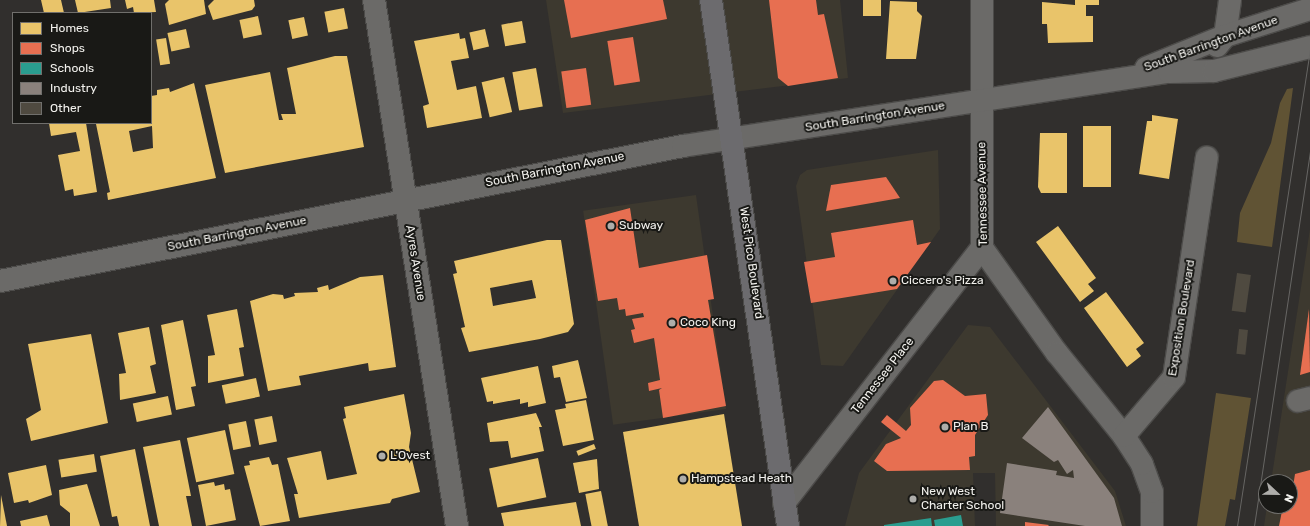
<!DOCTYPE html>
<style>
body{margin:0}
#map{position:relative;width:1310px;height:526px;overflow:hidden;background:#312f2d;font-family:Rubik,sans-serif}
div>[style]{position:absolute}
.built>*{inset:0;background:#3d392f;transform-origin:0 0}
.green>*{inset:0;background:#605334}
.homes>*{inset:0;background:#e9c46a;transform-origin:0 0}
.shops>*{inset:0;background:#e76f51;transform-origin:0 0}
.schools>*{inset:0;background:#2a9d8f}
.industry>*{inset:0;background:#8a817c}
.building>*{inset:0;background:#4f4a40;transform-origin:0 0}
.roads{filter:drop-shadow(1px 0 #4c4b49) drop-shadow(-1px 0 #4c4b49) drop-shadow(0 1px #4c4b49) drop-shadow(0 -1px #4c4b49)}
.minor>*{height:22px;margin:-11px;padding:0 11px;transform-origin:11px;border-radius:11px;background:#6b6a68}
.major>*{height:22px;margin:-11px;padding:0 11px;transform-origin:11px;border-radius:11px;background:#6c6b6e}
.tram>*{height:1px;margin:-0.5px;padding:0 0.5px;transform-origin:0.5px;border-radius:0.5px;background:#676664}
.dots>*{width:11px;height:11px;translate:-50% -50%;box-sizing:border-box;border:2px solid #191916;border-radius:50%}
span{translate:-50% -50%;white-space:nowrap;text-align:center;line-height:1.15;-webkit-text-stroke:4px #191916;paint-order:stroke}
.street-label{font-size:12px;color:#f2f1ed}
.poi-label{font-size:12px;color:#f2f1ed}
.left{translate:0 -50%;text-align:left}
.legend{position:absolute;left:12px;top:12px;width:140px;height:112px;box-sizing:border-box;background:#191916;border:1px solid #706f6c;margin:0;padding:5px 7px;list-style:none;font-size:12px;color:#f2f1ed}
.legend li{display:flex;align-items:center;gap:8px;height:20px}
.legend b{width:20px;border:1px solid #706f6c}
.north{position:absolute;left:1258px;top:474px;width:40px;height:40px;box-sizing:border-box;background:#191916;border:1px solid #706f6c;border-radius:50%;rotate:112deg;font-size:11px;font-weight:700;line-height:16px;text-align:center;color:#f2f1ed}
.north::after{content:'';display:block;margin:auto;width:14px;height:18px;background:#aeadaa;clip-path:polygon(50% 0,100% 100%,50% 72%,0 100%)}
</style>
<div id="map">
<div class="built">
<div style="clip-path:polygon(546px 0,840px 0,848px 78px,563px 113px)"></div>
<div style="clip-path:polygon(938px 150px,940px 229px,843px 366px,821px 365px,796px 186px,800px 175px,807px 170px)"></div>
<div style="left:696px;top:195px;width:216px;height:114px;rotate:82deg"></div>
<div style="clip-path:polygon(1310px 229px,1310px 526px,1264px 526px,1267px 506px,1290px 506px,1290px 482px,1271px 482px)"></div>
<div style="clip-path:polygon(968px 325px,990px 327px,1115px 491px,1126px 526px,996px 526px,995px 473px,973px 473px,975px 526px,845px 526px,859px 473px)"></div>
</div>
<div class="green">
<div style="clip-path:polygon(1293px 88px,1272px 247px,1237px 242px,1240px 213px,1271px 143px,1280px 103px,1287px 89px)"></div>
<div style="clip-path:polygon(1216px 393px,1251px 398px,1235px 500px,1230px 499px,1225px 526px,1197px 526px)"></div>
</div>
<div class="homes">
<div style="clip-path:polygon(41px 0,61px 0,64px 13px,44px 13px)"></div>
<div style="clip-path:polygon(75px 0,110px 0,111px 8px,78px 13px)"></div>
<div style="clip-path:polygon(125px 0,154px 0,156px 12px,134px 13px,133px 7px,127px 9px)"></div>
<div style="clip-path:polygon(169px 0,204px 0,206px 14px,169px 25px,165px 4px)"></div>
<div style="clip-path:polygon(214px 0,254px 0,255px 6px,252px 10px,213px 20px,208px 6px)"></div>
<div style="left:863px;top:0;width:18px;height:16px"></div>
<div style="clip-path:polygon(1075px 0,1099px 0,1099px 5px,1086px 5px,1086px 16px,1093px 16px,1093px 42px,1048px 43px,1047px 24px,1042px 24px,1042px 2px,1075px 5px)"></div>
<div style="clip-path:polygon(890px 1px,917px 2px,917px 11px,922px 16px,916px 59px,886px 59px)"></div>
<div style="left:344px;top:8px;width:21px;height:20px;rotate:79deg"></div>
<div style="left:258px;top:16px;width:19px;height:19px;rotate:78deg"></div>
<div style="left:304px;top:17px;width:19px;height:16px;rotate:78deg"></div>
<div style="left:522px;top:21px;width:22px;height:21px;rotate:80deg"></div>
<div style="left:186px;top:29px;width:19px;height:19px;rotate:78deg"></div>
<div style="left:485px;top:29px;width:18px;height:16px;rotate:77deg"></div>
<div style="clip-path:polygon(459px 33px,460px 39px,465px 38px,469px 58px,451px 61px,457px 90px,476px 86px,482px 118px,427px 128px,423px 106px,429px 104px,414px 41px)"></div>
<div style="left:166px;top:38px;width:26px;height:10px;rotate:81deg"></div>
<div style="clip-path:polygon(335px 56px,347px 56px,364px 147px,225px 173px,205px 85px,270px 72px,279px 120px,283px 120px,281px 114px,296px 114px,287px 68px)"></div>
<div style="left:536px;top:68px;width:39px;height:24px;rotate:80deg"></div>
<div style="left:504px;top:77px;width:36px;height:23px;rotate:77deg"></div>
<div style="clip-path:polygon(evenodd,194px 83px,216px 178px,108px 200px,107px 193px,110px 192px,96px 124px,93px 123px,151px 123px,151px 96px,157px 95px,157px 90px,169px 88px,170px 92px,194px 83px,152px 126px,153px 148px,133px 152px,129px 131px,152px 126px)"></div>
<div style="clip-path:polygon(1152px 115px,1178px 119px,1169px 179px,1139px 174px,1147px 121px,1152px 121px)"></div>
<div style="clip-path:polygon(49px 123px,86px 123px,97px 192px,74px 196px,73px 189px,65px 191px,58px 155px,80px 151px,76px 132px,51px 136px)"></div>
<div style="left:1083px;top:126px;width:28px;height:61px"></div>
<div style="clip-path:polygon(1040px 133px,1067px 133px,1067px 193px,1041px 193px,1038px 187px)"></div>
<div style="clip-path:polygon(1058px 226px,1096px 278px,1088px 284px,1094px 291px,1080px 302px,1036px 242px)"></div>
<div style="clip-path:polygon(evenodd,547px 240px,561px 240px,574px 324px,568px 332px,540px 339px,469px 352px,461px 328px,465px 327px,453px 274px,457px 273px,454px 261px,547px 240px,532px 280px,536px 298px,493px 306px,490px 288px,532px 280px)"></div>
<div style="clip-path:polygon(383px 275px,396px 367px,369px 371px,368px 363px,299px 376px,301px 385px,268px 391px,250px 301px,273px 294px,283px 295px,284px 299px,295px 296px,294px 293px,318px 292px,317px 288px,328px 285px,329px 290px,360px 277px)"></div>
<div style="clip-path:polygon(1106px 292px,1144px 343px,1136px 349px,1141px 356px,1127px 367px,1084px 308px)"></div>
<div style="clip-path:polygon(237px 309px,244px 347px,239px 348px,244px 376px,208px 383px,208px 356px,215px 355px,207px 315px)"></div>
<div style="clip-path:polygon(183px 320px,196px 386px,191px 387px,195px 406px,176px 410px,161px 325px)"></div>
<div style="clip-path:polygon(149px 327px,156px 364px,150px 366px,156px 393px,120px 400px,119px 374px,126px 373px,118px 333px)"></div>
<div style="clip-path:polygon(91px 334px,108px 423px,31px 441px,26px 419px,41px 410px,28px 344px)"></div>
<div style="clip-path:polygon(578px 360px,587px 398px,566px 402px,560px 377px,554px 378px,552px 366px)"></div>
<div style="clip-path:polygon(538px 366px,546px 403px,528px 407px,528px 402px,520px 404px,520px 399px,493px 404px,493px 401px,487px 402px,481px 378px)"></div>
<div style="left:256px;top:378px;width:19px;height:35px;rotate:78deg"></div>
<div style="clip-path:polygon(404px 394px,411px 433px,409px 447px,420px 492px,392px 499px,390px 503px,299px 518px,294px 494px,298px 494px,287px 458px,321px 451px,327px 480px,357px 474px,343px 419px,346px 418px,344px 407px)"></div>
<div style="left:168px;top:396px;width:19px;height:36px;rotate:78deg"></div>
<div style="clip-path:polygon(586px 400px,594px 440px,563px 446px,555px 410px,566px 408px,565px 404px)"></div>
<div style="clip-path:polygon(536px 413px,542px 427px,539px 427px,544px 451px,511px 458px,508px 441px,490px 442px,487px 423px)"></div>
<div style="clip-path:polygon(724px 414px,742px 526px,639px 526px,623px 432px)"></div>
<div style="left:272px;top:416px;width:26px;height:18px;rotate:79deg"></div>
<div style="left:246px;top:421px;width:26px;height:18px;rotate:79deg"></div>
<div style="left:225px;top:430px;width:45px;height:39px;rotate:78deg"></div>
<div style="clip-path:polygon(180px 440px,191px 496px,186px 496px,192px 526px,159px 526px,143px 447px)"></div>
<div style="left:594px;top:444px;width:5px;height:19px;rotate:68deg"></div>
<div style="clip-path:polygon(135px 449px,150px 526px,119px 526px,117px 516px,112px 517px,100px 456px)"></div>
<div style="left:94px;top:454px;width:18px;height:36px;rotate:81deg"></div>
<div style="clip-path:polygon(269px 457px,272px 465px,278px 464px,290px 521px,260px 526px,244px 466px,250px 465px,249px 461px)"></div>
<div style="left:538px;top:458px;width:40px;height:50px;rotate:78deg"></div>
<div style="clip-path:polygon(597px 459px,599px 489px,579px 493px,573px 463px)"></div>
<div style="clip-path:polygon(46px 465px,52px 495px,29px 503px,28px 500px,14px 503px,8px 473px)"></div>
<div style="clip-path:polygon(214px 482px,215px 486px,224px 484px,225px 490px,230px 489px,236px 520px,206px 526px,198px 485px)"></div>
<div style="clip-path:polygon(87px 484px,100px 526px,70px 526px,70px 513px,60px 505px,59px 490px)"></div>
<div style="left:601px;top:491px;width:36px;height:16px;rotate:79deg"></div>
<div style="clip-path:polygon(1px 495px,7px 526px,0 526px)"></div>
<div style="clip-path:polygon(576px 502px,581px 526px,504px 526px,501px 513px)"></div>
<div style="clip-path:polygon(47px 515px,50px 526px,21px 526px,20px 521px)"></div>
</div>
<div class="shops">
<div style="clip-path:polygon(564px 0,663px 0,667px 19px,571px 38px)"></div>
<div style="clip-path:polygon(769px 0,816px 0,818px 15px,824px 14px,838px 78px,788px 86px,778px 78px)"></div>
<div style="left:633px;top:37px;width:45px;height:26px;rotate:81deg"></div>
<div style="left:586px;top:68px;width:37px;height:25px;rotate:82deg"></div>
<div style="clip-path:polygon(886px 177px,900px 198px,826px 211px,831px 185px)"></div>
<div style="clip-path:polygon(630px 208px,639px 268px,707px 255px,714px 299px,708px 300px,726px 406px,663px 418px,659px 390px,662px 388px,649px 391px,648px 383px,660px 380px,654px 338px,634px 343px,631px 330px,635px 329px,632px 319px,644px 317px,643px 313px,626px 316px,625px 309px,619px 310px,617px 298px,598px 301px,585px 220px)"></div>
<div style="clip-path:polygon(913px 220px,917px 245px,931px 242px,897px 289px,811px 303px,804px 262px,835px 257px,831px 233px)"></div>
<div style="clip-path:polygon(1309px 309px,1310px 372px,1300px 375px)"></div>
<div style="clip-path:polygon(943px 380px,965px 396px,986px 394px,988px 415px,975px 435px,975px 456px,969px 457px,970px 470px,887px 471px,874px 461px,886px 444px,901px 438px,881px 422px,887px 415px,906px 431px,911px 425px,910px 408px,934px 381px)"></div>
<div style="clip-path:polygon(1310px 470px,1310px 526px,1279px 526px,1283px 506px,1290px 506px,1295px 474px)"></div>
<div style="clip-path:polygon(1025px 522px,1049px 525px,1048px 526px,1025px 526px)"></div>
</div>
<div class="schools">
<div style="clip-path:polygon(961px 515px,963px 526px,935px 526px,934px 520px)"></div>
<div style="clip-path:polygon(931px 518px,932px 526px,884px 526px,884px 525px)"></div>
</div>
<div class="industry">
<div style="clip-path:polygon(1048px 407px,1114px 498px,1122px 526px,1085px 526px,1000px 513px,1007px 463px,1057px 471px,1056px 475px,1074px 478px,1073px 470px,1067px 474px,1058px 460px,1054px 462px,1022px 438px)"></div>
</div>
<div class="building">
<div style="left:1237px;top:273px;width:14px;height:38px;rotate:8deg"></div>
<div style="left:1239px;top:329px;width:9px;height:25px;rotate:6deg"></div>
</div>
<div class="roads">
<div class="minor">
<div style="left:374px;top:0;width:533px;rotate:81.03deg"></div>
<div style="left:982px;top:0;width:248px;rotate:90deg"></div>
<div style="left:982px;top:248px;width:129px;rotate:54.5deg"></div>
<div style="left:1057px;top:353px;width:107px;rotate:51.1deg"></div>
<div style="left:1217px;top:46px;width:13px;rotate:-51deg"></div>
<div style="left:1225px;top:36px;width:36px;rotate:-82deg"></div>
<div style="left:1146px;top:68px;width:85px;rotate:-22.1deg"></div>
<div style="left:1225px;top:36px;width:89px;rotate:-17.6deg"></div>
<div style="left:0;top:281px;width:696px;rotate:-11.18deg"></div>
<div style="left:683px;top:146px;width:492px;rotate:-8.7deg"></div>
<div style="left:1169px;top:72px;width:45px;rotate:-1.3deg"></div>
<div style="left:1214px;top:71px;width:99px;rotate:-14deg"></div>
<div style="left:1298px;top:401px;width:12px;rotate:-14deg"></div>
<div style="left:784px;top:503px;width:323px;rotate:-52.2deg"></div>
<div style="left:1152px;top:526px;width:34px;rotate:-90deg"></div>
<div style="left:1152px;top:492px;width:30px;rotate:-110deg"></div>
<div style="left:1142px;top:464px;width:33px;rotate:-123deg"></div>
<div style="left:1124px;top:436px;width:77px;rotate:-49.7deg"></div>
<div style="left:1174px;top:377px;width:222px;rotate:-81.5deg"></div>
</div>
<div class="major">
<div style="left:711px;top:0;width:532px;rotate:81.67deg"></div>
</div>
</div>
<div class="tram">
<div style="left:1237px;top:526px;width:482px;rotate:-81.3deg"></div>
<div style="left:1254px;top:526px;width:379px;rotate:-81.5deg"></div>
</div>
<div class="dots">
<div style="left:611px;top:226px;background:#aeadaa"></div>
<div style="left:893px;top:281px;background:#aeadaa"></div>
<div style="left:672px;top:323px;background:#aeadaa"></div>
<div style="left:945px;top:427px;background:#aeadaa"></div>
<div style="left:382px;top:456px;background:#aeadaa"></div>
<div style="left:683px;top:479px;background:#aeadaa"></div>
<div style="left:913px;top:499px;background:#aeadaa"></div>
</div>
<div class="street-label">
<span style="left:1211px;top:44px;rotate:-20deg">South Barrington Avenue</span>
<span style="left:875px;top:117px;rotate:-9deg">South Barrington Avenue</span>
<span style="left:555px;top:170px;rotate:-11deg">South Barrington Avenue</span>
<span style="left:983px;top:194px;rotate:-91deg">Tennessee Avenue</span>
<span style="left:237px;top:234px;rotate:-11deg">South Barrington Avenue</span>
<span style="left:415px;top:263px;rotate:81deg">Ayres Avenue</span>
<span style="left:751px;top:263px;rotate:82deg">West Pico Boulevard</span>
<span style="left:1182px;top:318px;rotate:-81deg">Exposition Boulevard</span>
<span style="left:883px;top:376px;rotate:-52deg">Tennessee Place</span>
</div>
<div class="poi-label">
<span class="left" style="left:619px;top:226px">Subway</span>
<span class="left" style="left:901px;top:281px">Ciccero's Pizza</span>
<span class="left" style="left:680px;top:323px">Coco King</span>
<span class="left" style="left:953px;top:427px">Plan B</span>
<span class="left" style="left:390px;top:456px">L'Ovest</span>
<span class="left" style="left:691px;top:479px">Hampstead Heath</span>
<span class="left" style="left:921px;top:499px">New West<br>Charter School</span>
</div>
<ul class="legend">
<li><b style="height:11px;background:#e9c46a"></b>Homes</li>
<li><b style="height:11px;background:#e76f51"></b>Shops</li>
<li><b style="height:11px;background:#2a9d8f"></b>Schools</li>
<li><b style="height:11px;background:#8a817c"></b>Industry</li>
<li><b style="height:11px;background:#4f4a40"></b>Other</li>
</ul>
<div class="north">N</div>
</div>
